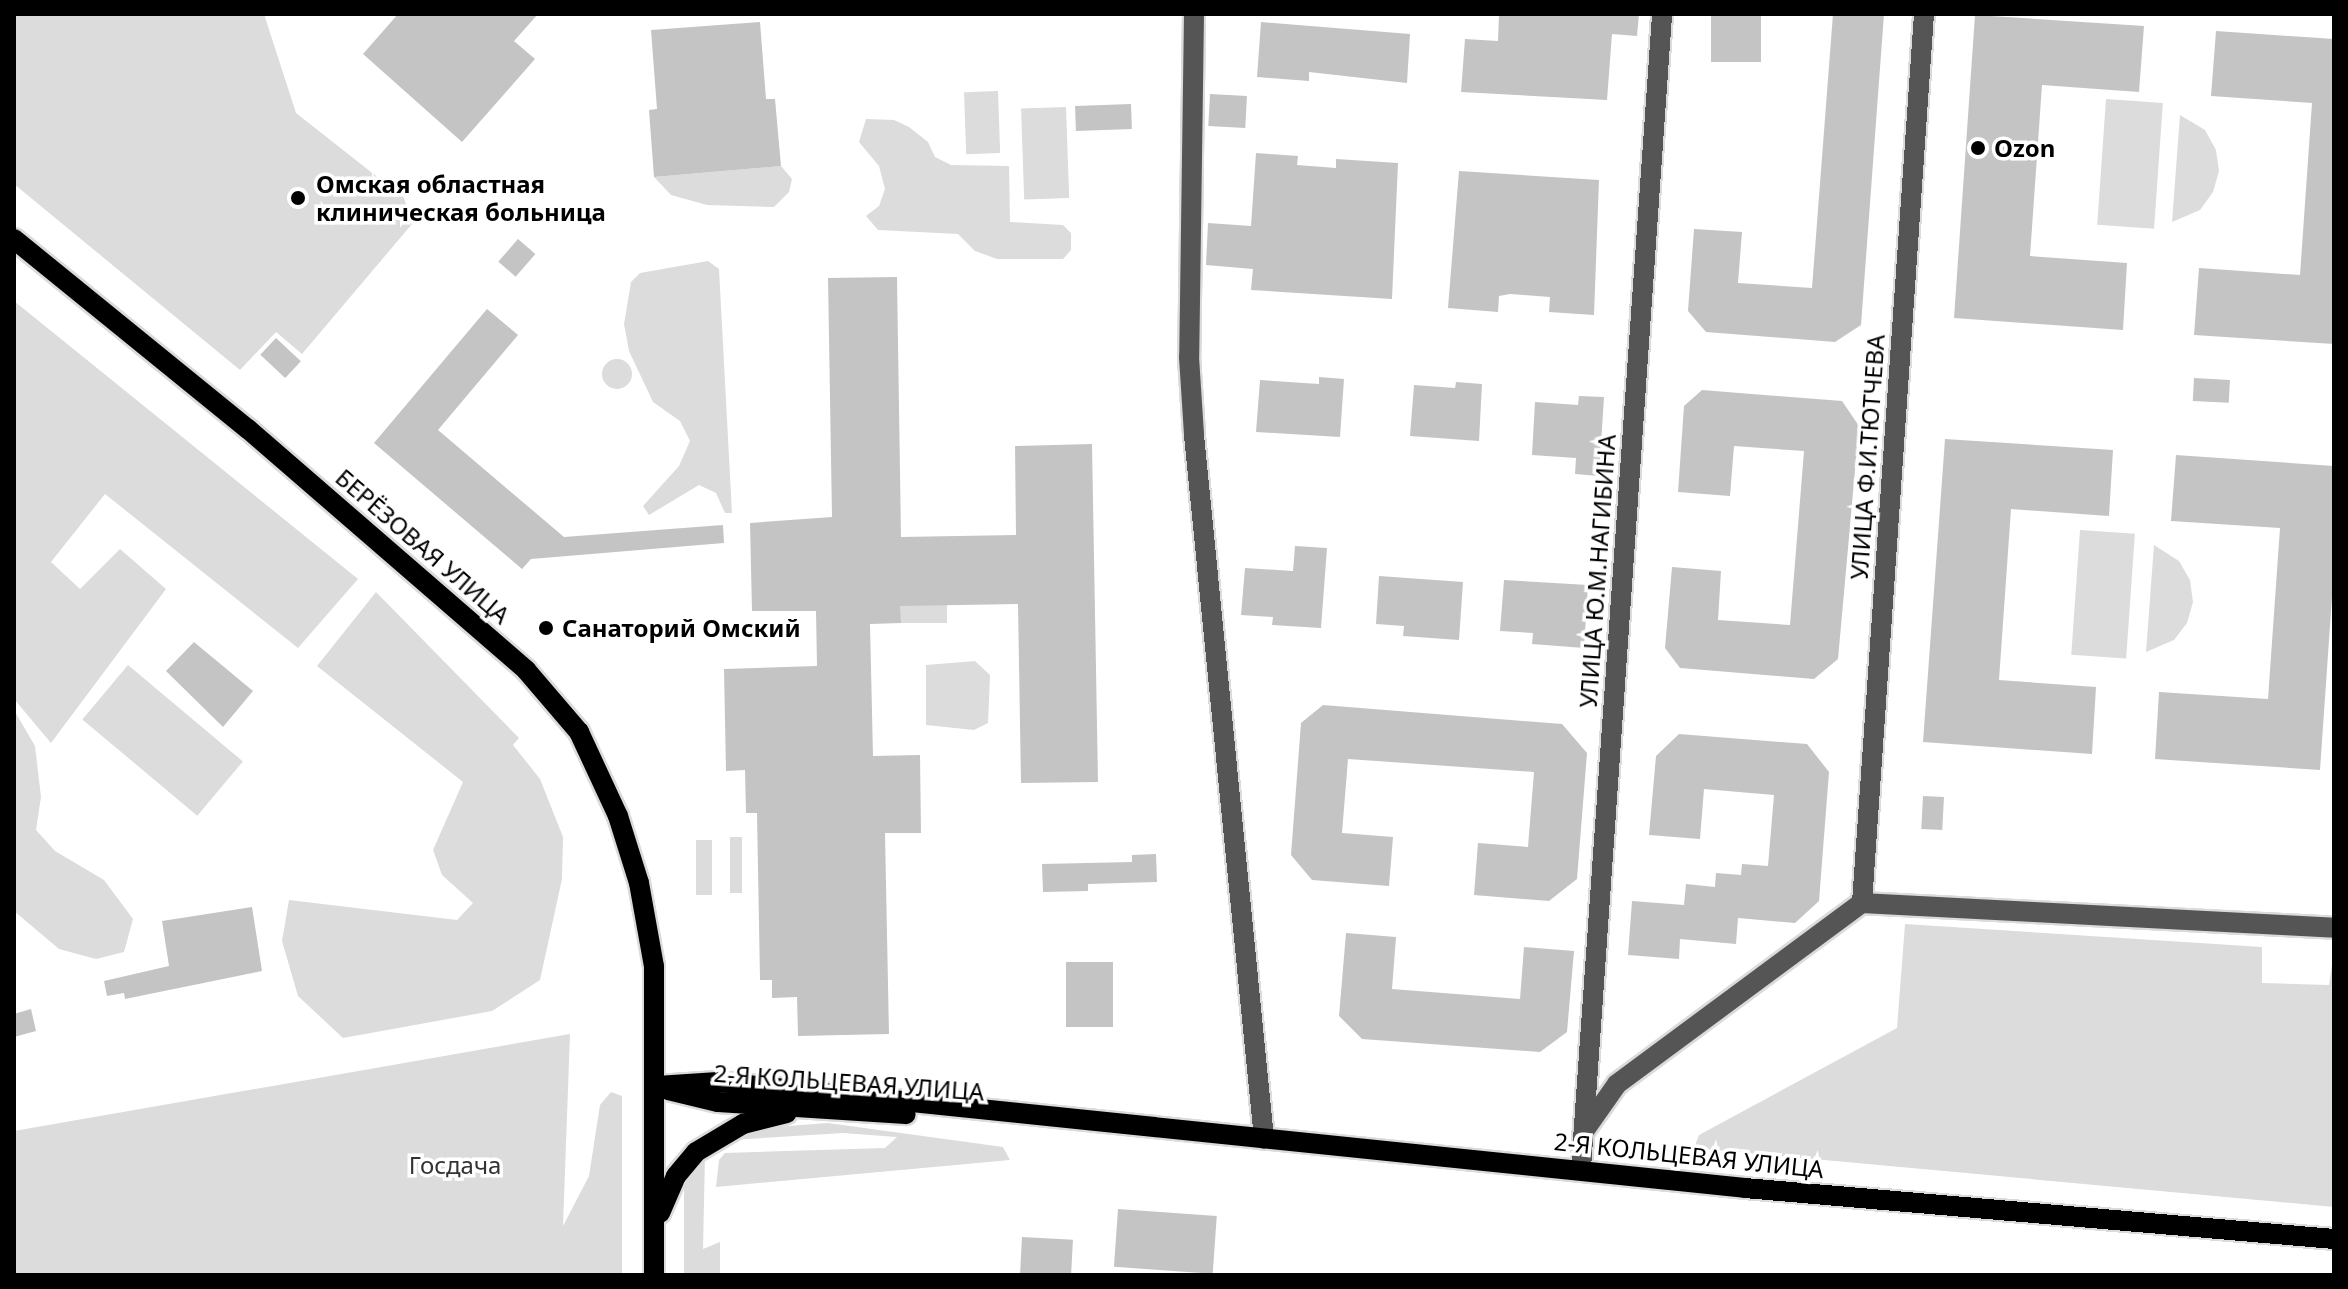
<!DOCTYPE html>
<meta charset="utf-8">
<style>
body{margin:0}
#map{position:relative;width:2348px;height:1289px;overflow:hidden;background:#fff;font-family:"Noto Sans",sans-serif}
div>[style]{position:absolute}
.green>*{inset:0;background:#dcdcdc;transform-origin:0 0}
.round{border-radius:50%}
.building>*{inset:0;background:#c4c4c4;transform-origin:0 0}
.roads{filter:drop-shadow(2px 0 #dbdbdb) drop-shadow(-2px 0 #dbdbdb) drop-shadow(0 2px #dbdbdb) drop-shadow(0 -2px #dbdbdb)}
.minor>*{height:20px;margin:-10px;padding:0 10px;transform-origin:10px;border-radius:10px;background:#555}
.major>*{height:20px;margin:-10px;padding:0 10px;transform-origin:10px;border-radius:10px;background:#000}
.dots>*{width:22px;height:22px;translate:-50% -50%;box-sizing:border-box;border:4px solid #fff;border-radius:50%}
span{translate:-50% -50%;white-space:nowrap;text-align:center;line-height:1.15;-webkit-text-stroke:7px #fff;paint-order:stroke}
.poi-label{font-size:24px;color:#000;font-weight:700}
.left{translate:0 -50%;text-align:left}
.street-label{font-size:24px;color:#000}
.park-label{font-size:24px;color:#333}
.frame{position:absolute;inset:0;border:16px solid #000;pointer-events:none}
</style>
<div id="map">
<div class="green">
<div style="clip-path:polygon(14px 14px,264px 14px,296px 113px,404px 198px,412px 224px,302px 354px,276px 332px,240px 370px,14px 184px)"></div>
<div style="left:998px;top:91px;width:62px;height:34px;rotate:88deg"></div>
<div style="left:2106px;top:99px;width:57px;height:126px;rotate:4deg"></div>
<div style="left:1066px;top:107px;width:91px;height:45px;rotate:88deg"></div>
<div style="clip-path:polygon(2180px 115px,2205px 130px,2216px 150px,2219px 171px,2213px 192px,2200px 210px,2172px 222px)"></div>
<div style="clip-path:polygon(866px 119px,894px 120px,909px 127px,928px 142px,935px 157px,951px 165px,1009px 166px,1010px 222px,1063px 225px,1071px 233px,1071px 250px,1063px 259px,997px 259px,975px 251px,958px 234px,878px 230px,866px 216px,879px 206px,885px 189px,879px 166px,859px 142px)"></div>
<div style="clip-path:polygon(781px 166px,792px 179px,789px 192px,774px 207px,707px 205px,671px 195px,654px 177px)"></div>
<div style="clip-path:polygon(708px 261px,719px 269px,732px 513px,725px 513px,716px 493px,699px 485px,649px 515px,643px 506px,679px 466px,690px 441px,680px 421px,653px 402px,629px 351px,624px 324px,631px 282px,640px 273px)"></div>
<div style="clip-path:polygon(14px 301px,358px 579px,298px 648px,105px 494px,51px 562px,80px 589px,120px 549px,166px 589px,51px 743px,14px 699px)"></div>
<div class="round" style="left:602px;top:359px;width:30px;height:30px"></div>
<div style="left:2080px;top:530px;width:55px;height:125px;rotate:4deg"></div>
<div style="clip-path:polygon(2154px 545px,2179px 561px,2190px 580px,2193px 602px,2187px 623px,2174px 640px,2146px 652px)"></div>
<div style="clip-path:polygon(376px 592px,519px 738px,513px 745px,540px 779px,563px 837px,562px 879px,540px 980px,492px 1011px,343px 1038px,298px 996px,282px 941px,289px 900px,457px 920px,473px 903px,442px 875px,433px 850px,463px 782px,317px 666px)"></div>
<div style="left:947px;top:605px;width:18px;height:47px;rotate:90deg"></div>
<div style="clip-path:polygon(975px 661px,990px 675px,988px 723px,974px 730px,926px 725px,926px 665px)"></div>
<div style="left:128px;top:665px;width:150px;height:71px;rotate:40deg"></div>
<div style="clip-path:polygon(14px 710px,35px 746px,41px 797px,36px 830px,55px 851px,104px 880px,133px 919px,124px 952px,96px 959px,59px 949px,14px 911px)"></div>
<div style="left:730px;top:837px;width:12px;height:56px"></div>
<div style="left:696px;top:840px;width:16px;height:55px"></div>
<div style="clip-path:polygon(1905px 924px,2262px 947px,2262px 983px,2329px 985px,2334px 951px,2334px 1207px,1694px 1148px,1699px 1135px,1897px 1028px)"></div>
<div style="clip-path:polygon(570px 1034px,563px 1226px,589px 1176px,600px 1105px,611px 1092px,622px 1096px,622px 1275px,14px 1275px,14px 1131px)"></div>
<div style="clip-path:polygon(828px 1123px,1003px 1147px,1010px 1160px,716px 1187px,719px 1160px,725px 1153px,885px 1148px,897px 1137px,843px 1133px,731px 1140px,761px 1128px)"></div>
<div style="clip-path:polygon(705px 1155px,703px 1249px,720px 1242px,720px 1275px,684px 1275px,684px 1182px)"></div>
</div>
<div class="building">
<div style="clip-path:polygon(398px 14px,538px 14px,514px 41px,535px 59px,462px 142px,363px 54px)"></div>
<div style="clip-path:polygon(1499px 14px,1639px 14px,1637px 36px,1612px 34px,1607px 100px,1461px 92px,1465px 39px,1498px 41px)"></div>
<div style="left:1711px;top:14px;width:50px;height:48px"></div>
<div style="clip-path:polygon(1833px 14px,1884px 14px,1861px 325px,1835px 342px,1706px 332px,1688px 311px,1694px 229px,1742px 232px,1738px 283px,1812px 288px)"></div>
<div style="clip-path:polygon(1975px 15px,2144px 26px,2139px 92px,2042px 85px,2030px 256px,2127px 263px,2123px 330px,1954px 318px)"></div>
<div style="clip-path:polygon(760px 22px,766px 99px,775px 99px,781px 166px,654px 177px,649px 110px,657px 109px,651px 30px)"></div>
<div style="clip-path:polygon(1261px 22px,1410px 34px,1407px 83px,1309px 72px,1309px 81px,1257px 77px)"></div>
<div style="clip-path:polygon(2216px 31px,2334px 39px,2334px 344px,2194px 335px,2199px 268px,2300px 275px,2312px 103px,2211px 96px)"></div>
<div style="left:1210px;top:94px;width:37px;height:32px;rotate:3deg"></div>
<div style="left:1131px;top:104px;width:25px;height:56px;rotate:88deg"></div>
<div style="clip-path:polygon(1256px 153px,1298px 156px,1297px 165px,1336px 168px,1336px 159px,1398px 163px,1392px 299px,1251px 290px,1253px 269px,1206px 265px,1208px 223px,1251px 226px)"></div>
<div style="clip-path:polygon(1459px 171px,1599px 180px,1594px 315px,1549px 312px,1550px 297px,1510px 294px,1499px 296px,1498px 312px,1448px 308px)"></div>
<div style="left:518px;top:239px;width:23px;height:30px;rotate:41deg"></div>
<div style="clip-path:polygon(897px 277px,901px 537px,1016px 535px,1015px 446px,1092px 444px,1098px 782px,1021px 783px,1018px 604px,900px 606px,901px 623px,870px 624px,873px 756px,920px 755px,921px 833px,885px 833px,889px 1034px,798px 1036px,797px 997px,772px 998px,772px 980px,760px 980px,757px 813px,746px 813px,745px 770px,726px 771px,724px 669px,817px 666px,816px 611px,752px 611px,750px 523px,832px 517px,828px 278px)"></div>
<div style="clip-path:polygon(487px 309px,518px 335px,438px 430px,564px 537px,723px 525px,724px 543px,531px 559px,522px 569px,374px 443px)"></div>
<div style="left:276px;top:338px;width:34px;height:23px;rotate:43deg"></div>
<div style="clip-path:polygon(1319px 377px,1344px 379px,1340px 437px,1256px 432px,1260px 380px,1319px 384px)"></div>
<div style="left:2194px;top:378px;width:36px;height:23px;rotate:3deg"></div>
<div style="clip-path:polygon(1456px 382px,1482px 384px,1479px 441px,1410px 436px,1414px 385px,1455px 388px)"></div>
<div style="clip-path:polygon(1702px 390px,1842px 401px,1859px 426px,1838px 659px,1814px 679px,1680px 668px,1665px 648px,1672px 567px,1721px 571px,1718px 620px,1790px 625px,1804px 451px,1734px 446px,1730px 496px,1678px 492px,1684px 406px)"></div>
<div style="clip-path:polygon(1579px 396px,1604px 397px,1599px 476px,1575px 474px,1576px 458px,1532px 455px,1535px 402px,1578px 405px)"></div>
<div style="clip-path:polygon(1945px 439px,2113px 450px,2109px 516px,2011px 509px,1999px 680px,2096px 687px,2092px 754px,1923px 742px)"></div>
<div style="clip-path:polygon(2176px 455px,2334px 466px,2334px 568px,2320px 770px,2155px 759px,2159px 692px,2268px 699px,2280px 528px,2171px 521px)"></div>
<div style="clip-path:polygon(1295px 546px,1327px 548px,1321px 628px,1272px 625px,1273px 617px,1241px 615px,1245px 568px,1293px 571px)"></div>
<div style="clip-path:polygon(1379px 576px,1463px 582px,1459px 640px,1403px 636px,1404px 626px,1376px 624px)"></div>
<div style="clip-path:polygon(1504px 580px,1588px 585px,1584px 648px,1532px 644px,1533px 633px,1500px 631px)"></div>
<div style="clip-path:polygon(194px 642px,253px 691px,223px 727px,166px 671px)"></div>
<div style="clip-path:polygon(1323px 705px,1562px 724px,1587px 753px,1577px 879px,1549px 901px,1474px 895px,1478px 843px,1528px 847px,1534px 772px,1348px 759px,1342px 833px,1393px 837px,1389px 886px,1312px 880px,1291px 855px,1301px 723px)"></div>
<div style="clip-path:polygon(1679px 734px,1807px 744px,1829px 772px,1819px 901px,1795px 923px,1738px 918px,1736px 944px,1680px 939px,1679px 959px,1628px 955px,1632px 901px,1684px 905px,1686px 884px,1715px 887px,1716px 873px,1741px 875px,1742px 864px,1768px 866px,1774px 795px,1704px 789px,1700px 839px,1649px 835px,1656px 756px)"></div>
<div style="left:1923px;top:796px;width:21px;height:33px;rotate:3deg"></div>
<div style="clip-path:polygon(1156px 854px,1157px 882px,1088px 884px,1088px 891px,1043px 892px,1042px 864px,1132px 862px,1132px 855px)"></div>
<div style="clip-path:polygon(252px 907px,262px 971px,125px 999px,124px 993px,107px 996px,104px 981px,169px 966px,162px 921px)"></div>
<div style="clip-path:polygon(1346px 933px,1396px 937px,1392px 989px,1520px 999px,1524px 947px,1574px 951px,1567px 1032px,1540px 1052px,1362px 1039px,1339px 1016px)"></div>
<div style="left:1066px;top:962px;width:47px;height:65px"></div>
<div style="clip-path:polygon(31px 1009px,36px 1031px,14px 1037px,14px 1014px)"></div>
<div style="left:1118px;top:1209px;width:99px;height:58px;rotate:4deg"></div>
<div style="left:1022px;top:1237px;width:51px;height:38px;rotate:3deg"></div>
</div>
<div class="roads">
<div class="minor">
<div style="left:1194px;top:14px;width:343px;rotate:90.8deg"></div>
<div style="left:1189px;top:357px;width:78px;rotate:86.3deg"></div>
<div style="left:1194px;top:435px;width:707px;rotate:84.32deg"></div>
<div style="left:1862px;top:903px;width:891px;rotate:-86.01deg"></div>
<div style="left:1584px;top:1131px;width:57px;rotate:-54.9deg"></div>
<div style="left:1617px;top:1084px;width:305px;rotate:-36.5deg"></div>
<div style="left:1862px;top:903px;width:473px;rotate:3deg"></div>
<div style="left:1581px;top:1168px;width:1157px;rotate:-85.98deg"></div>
</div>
<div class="major">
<div style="left:14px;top:239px;width:301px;rotate:39.1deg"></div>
<div style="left:248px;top:429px;width:368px;rotate:40.9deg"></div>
<div style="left:526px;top:670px;width:82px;rotate:49.5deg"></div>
<div style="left:579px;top:732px;width:93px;rotate:65.1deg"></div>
<div style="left:618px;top:816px;width:70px;rotate:72.6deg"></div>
<div style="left:639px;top:883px;width:84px;rotate:79.8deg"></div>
<div style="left:654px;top:966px;width:309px;rotate:90deg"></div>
<div style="left:657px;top:1086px;width:61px;rotate:-3.8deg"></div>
<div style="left:718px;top:1082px;width:1032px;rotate:5.89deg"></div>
<div style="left:1745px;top:1188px;width:591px;rotate:4.95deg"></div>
<div style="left:668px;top:1090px;width:51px;rotate:13.5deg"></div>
<div style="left:718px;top:1102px;width:188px;rotate:3.7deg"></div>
<div style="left:660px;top:1213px;width:40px;rotate:-66.6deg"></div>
<div style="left:676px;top:1176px;width:31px;rotate:-50deg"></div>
<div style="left:696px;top:1152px;width:55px;rotate:-30.8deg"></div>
<div style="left:743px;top:1124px;width:45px;rotate:-14deg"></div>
</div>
</div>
<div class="dots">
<div style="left:1978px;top:148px;background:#000"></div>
<div style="left:298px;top:198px;background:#000"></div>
<div style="left:546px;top:628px;background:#000"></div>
</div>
<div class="poi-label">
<span class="left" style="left:1994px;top:148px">Ozon</span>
<span class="left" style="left:316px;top:198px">Омская областная<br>клиническая больница</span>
<span class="left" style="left:562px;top:628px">Санаторий Омский</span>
</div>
<div class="street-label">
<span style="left:1867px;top:457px;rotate:-86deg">УЛИЦА Ф.И.ТЮТЧЕВА</span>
<span style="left:423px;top:546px;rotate:41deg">БЕРЁЗОВАЯ УЛИЦА</span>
<span style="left:1597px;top:571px;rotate:-86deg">УЛИЦА Ю.М.НАГИБИНА</span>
<span style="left:849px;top:1082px;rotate:4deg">2-Я КОЛЬЦЕВАЯ УЛИЦА</span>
<span style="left:1689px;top:1155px;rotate:6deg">2-Я КОЛЬЦЕВАЯ УЛИЦА</span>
</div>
<div class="park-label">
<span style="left:455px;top:1165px">Госдача</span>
</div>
<div class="frame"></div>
</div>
